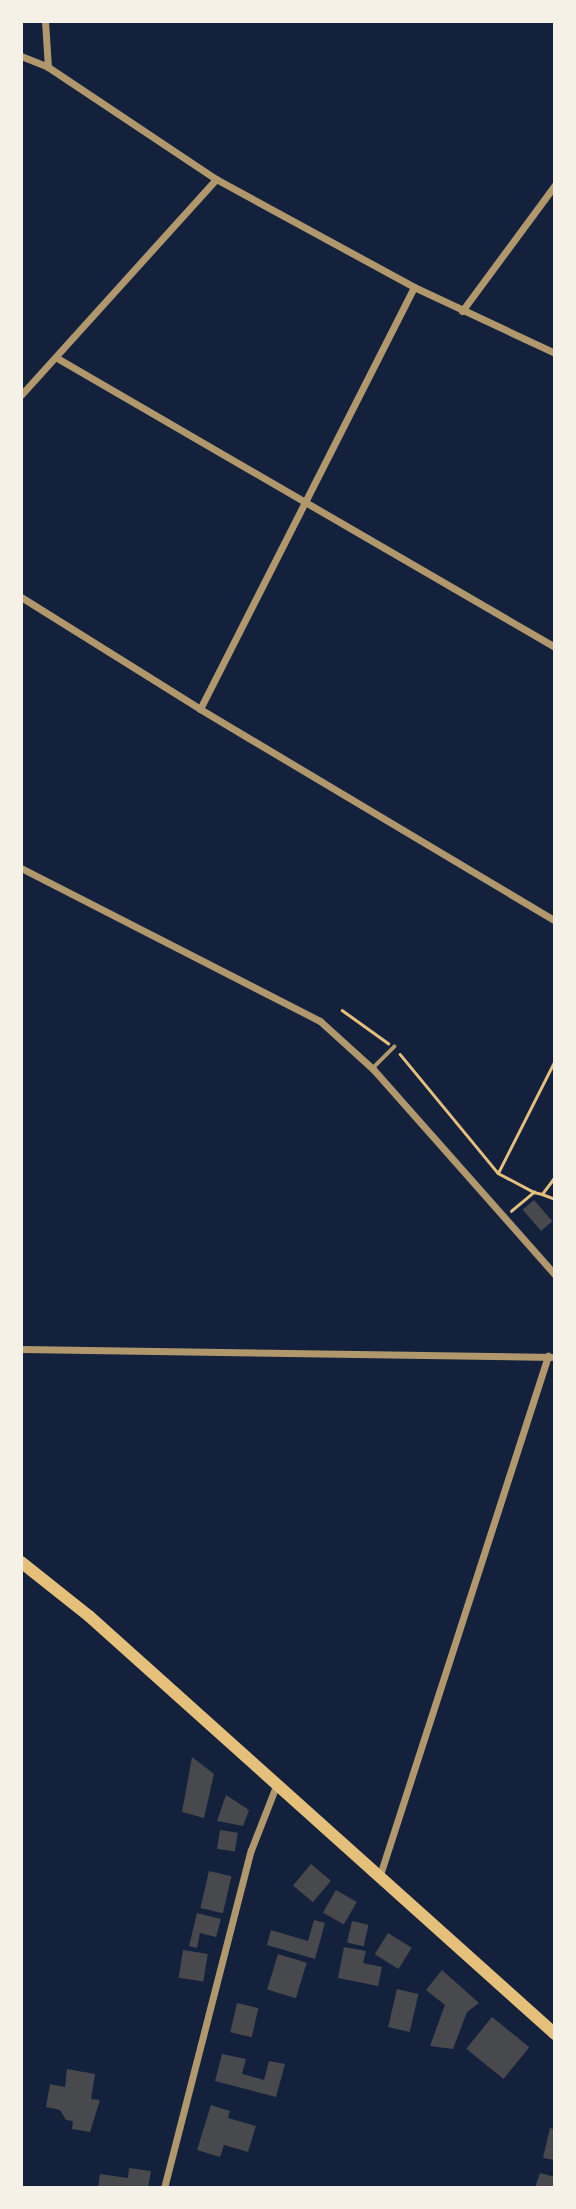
<!DOCTYPE html>
<style>
body{margin:0}
#map{position:relative;width:576px;height:2209px;overflow:hidden;background:#14213d;font-family:Roboto,sans-serif}
div>[style]{position:absolute}
.building>*{inset:0;background:#48494c;transform-origin:0 0}
.path>*{height:2.5px;margin:-1.25px;padding:0 1.25px;transform-origin:1.25px;border-radius:1.25px;background:#e5c07b}
.service>*{height:3.5px;margin:-1.75px;padding:0 1.75px;transform-origin:1.75px;border-radius:1.75px;background:#b1986c}
.minor>*{height:7px;margin:-3.5px;padding:0 3.5px;transform-origin:3.5px;border-radius:3.5px;background:#b1986c}
.primary>*{height:12px;margin:-6px;padding:0 6px;transform-origin:6px;border-radius:6px;background:#e5c07b}
span{translate:-50% -50%;white-space:nowrap;text-align:center;line-height:1.15;-webkit-text-stroke:7px #f6f1e7;paint-order:stroke}
.frame{position:absolute;inset:0;border:23px solid #f6f1e7;pointer-events:none}
</style>
<div id="map">
<div class="building">
<div style="left:534px;top:1200px;width:28px;height:15px;rotate:49deg"></div>
<div style="clip-path:polygon(192px 1757px,214px 1774px,204px 1818px,182px 1812px)"></div>
<div style="clip-path:polygon(226px 1795px,249px 1810px,243px 1826px,217px 1821px)"></div>
<div style="left:220px;top:1830px;width:18px;height:19px;rotate:9deg"></div>
<div style="left:311px;top:1864px;width:26px;height:28px;rotate:40deg"></div>
<div style="left:209px;top:1871px;width:23px;height:38px;rotate:13deg"></div>
<div style="left:336px;top:1890px;width:24px;height:26px;rotate:30deg"></div>
<div style="clip-path:polygon(197px 1913px,221px 1919px,216px 1937px,200px 1933px,197px 1948px,189px 1946px)"></div>
<div style="clip-path:polygon(314px 1920px,325px 1923px,315px 1959px,267px 1945px,271px 1930px,308px 1941px)"></div>
<div style="left:352px;top:1921px;width:17px;height:22px;rotate:13deg"></div>
<div style="left:388px;top:1933px;width:28px;height:25px;rotate:32deg"></div>
<div style="clip-path:polygon(344px 1947px,366px 1951px,363px 1963px,382px 1967px,378px 1986px,338px 1978px)"></div>
<div style="left:183px;top:1950px;width:25px;height:28px;rotate:9deg"></div>
<div style="left:278px;top:1954px;width:30px;height:37px;rotate:17deg"></div>
<div style="clip-path:polygon(442px 1970px,479px 2003px,467px 2012px,453px 2049px,430px 2046px,445px 2005px,426px 1990px)"></div>
<div style="left:397px;top:1989px;width:22px;height:39px;rotate:13deg"></div>
<div style="left:237px;top:2003px;width:22px;height:30px;rotate:13deg"></div>
<div style="left:492px;top:2017px;width:48px;height:41px;rotate:39deg"></div>
<div style="clip-path:polygon(222px 2054px,246px 2059px,242px 2074px,264px 2080px,269px 2061px,285px 2064px,276px 2097px,215px 2081px)"></div>
<div style="clip-path:polygon(67px 2069px,95px 2074px,91px 2099px,100px 2100px,90px 2132px,72px 2129px,73px 2121px,66px 2120px,60px 2110px,46px 2107px,50px 2084px,65px 2087px)"></div>
<div style="clip-path:polygon(211px 2105px,230px 2111px,228px 2118px,256px 2126px,248px 2152px,224px 2145px,220px 2157px,197px 2150px)"></div>
<div style="clip-path:polygon(550px 2128px,555px 2130px,555px 2160px,543px 2158px)"></div>
<div style="clip-path:polygon(129px 2168px,151px 2171px,148px 2188px,98px 2188px,100px 2174px,128px 2178px)"></div>
<div style="clip-path:polygon(540px 2173px,555px 2177px,555px 2188px,535px 2188px)"></div>
</div>
<div class="path">
<div style="left:342px;top:1010px;width:57px;rotate:35.7deg"></div>
<div style="left:400px;top:1054px;width:154px;rotate:50.5deg"></div>
<div style="left:498px;top:1173px;width:127px;rotate:-63.2deg"></div>
<div style="left:498px;top:1173px;width:41px;rotate:27.8deg"></div>
<div style="left:542px;top:1194px;width:14px;rotate:21deg"></div>
<div style="left:511px;top:1211px;width:30px;rotate:-40deg"></div>
<div style="left:534px;top:1192px;width:8px;rotate:14deg"></div>
<div style="left:542px;top:1194px;width:21px;rotate:-53deg"></div>
</div>
<div class="service">
<div style="left:373px;top:1068px;width:30px;rotate:-45deg"></div>
</div>
<div class="minor">
<div style="left:45px;top:21px;width:46px;rotate:86.3deg"></div>
<div style="left:21px;top:56px;width:29px;rotate:22deg"></div>
<div style="left:48px;top:67px;width:202px;rotate:33.7deg"></div>
<div style="left:216px;top:179px;width:226px;rotate:28.6deg"></div>
<div style="left:414px;top:287px;width:156px;rotate:25.1deg"></div>
<div style="left:462px;top:311px;width:157px;rotate:-53.6deg"></div>
<div style="left:57px;top:358px;width:576px;rotate:30.13deg"></div>
<div style="left:21px;top:395px;width:291px;rotate:-47.9deg"></div>
<div style="left:21px;top:597px;width:211px;rotate:32deg"></div>
<div style="left:200px;top:709px;width:413px;rotate:30.8deg"></div>
<div style="left:200px;top:709px;width:473px;rotate:-63.1deg"></div>
<div style="left:21px;top:868px;width:336px;rotate:27.1deg"></div>
<div style="left:320px;top:1021px;width:72px;rotate:42.2deg"></div>
<div style="left:373px;top:1069px;width:275px;rotate:48.5deg"></div>
<div style="left:21px;top:1349px;width:534px;rotate:0.86deg"></div>
<div style="left:379px;top:1878px;width:549px;rotate:-72.06deg"></div>
<div style="left:164px;top:2188px;width:349px;rotate:-75.6deg"></div>
<div style="left:251px;top:1850px;width:69px;rotate:-68.7deg"></div>
</div>
<div class="primary">
<div style="left:21px;top:1562px;width:87px;rotate:38.5deg"></div>
<div style="left:89px;top:1616px;width:626px;rotate:41.89deg"></div>
</div>
<div class="frame"></div>
</div>
